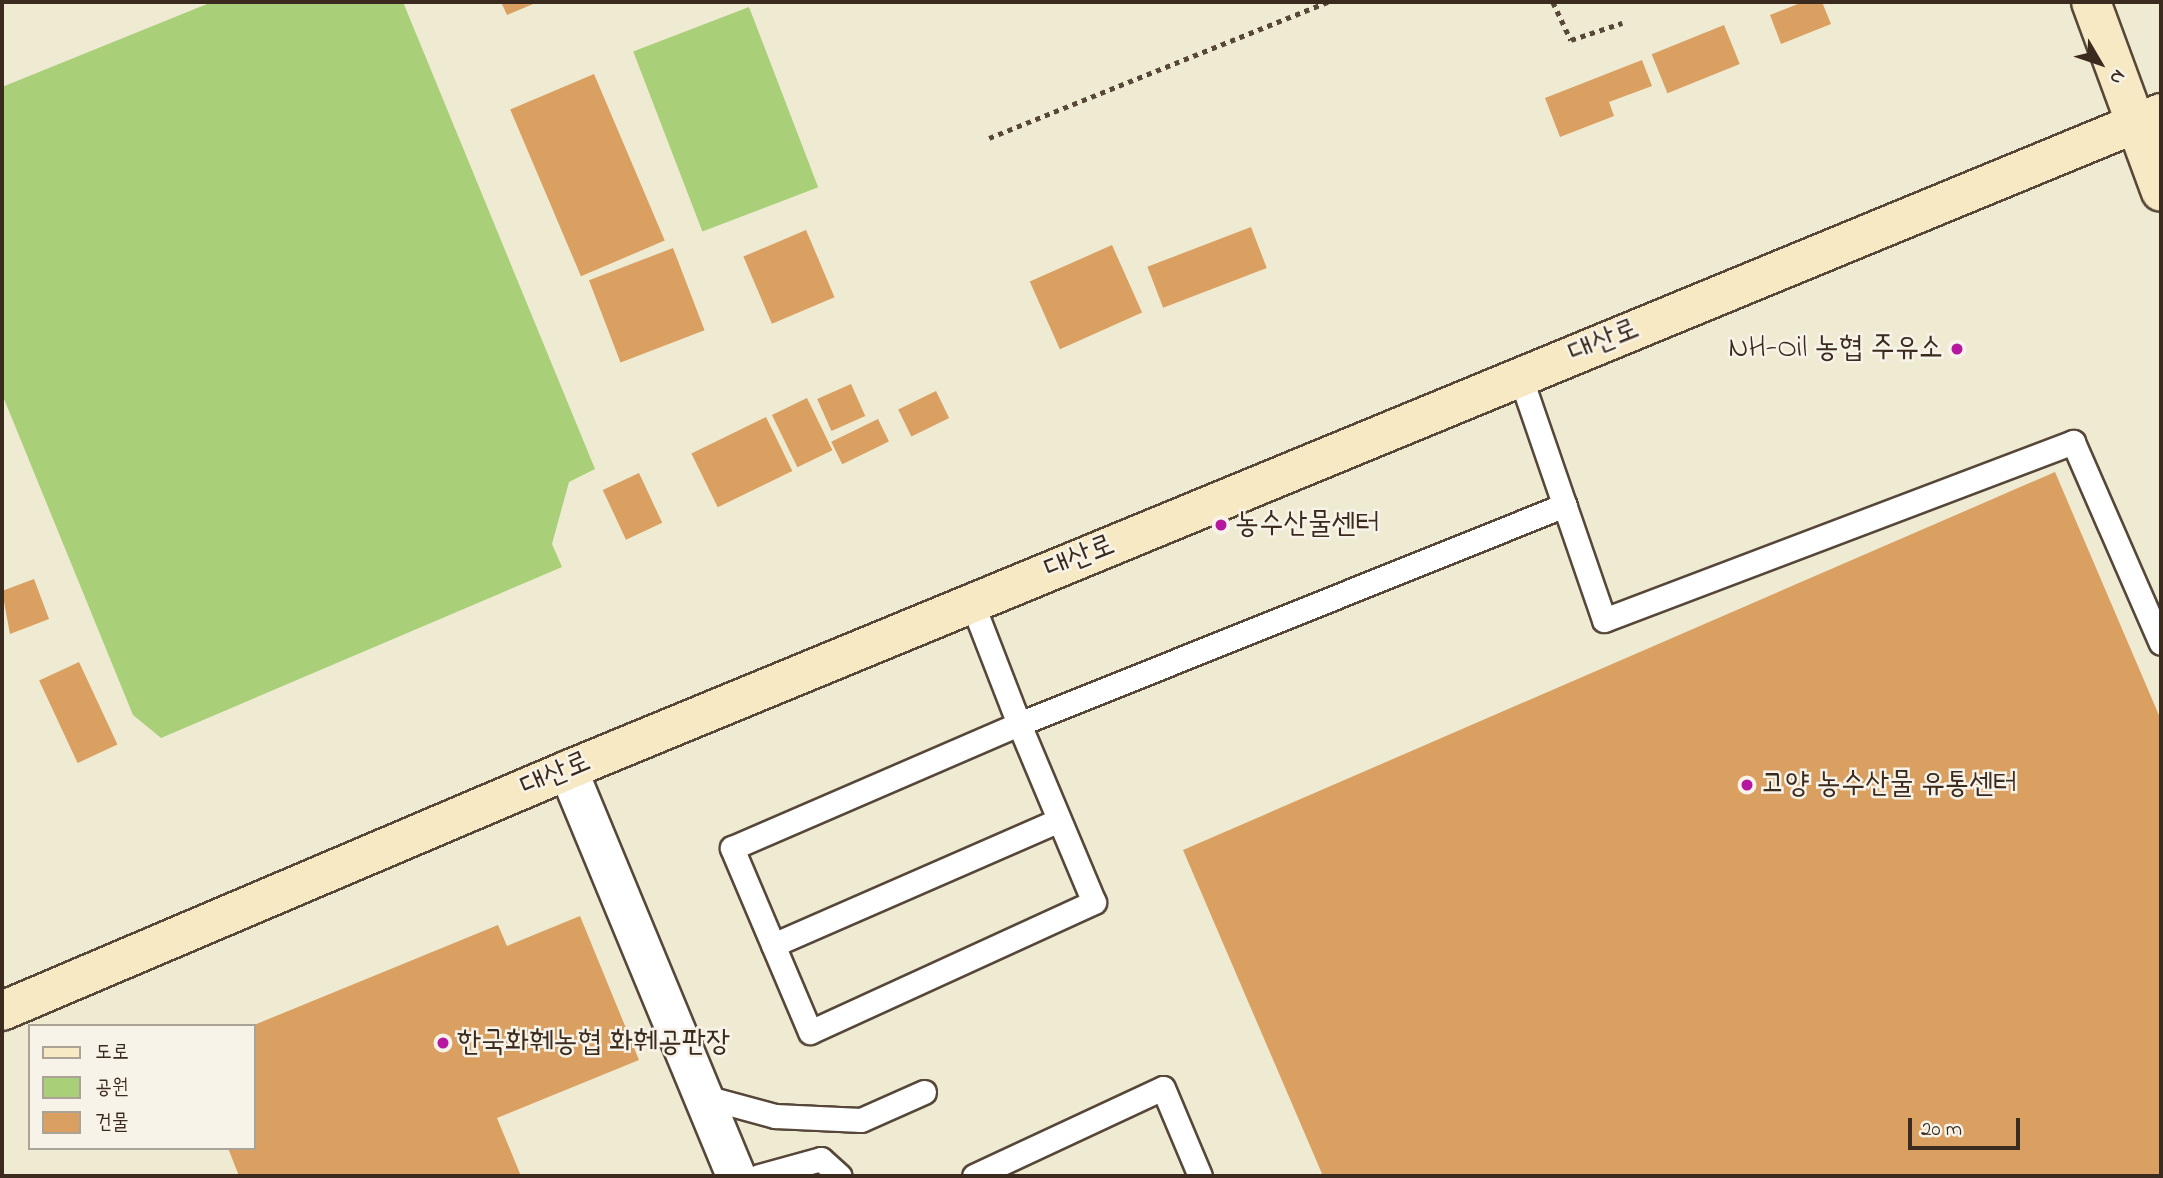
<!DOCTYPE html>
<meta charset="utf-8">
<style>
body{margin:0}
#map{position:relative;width:2163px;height:1178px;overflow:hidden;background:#efead2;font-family:"Indie Flower","Poor Story",sans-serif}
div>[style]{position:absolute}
.green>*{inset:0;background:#a9cf79;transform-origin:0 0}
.building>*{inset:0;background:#d9a062;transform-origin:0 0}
.path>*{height:4.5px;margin-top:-2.25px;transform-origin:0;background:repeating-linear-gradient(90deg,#564739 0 5px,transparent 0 10px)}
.roads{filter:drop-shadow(2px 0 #564739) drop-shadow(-2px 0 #564739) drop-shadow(0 2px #564739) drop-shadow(0 -2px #564739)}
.lane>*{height:23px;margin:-11.5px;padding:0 11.5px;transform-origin:11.5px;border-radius:11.5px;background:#fff}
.street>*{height:38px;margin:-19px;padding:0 19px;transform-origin:19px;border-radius:19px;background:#fff}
.secondary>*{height:38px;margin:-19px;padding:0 19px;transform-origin:19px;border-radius:19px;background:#f6e9c3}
.dots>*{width:19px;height:19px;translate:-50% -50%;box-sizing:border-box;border:4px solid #f7f3e8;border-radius:50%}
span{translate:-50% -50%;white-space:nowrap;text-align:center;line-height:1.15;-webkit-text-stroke:5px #f7f3e8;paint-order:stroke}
.street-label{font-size:30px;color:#3b2a1e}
.poi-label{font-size:30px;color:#3b2a1e}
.right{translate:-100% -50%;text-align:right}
.left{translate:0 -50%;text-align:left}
.frame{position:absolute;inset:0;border:4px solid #3b2a1e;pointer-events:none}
.legend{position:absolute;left:28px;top:1024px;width:228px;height:126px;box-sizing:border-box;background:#f7f3e8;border:2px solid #aca397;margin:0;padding:9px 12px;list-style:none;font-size:21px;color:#3b2a1e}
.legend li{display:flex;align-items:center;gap:14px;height:35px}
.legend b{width:35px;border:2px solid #aca397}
.north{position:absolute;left:2065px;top:28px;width:70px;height:70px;-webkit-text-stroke:5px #f7f3e8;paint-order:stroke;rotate:129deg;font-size:19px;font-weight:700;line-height:28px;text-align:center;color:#3b2a1e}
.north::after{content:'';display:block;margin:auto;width:24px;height:32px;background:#3b2a1e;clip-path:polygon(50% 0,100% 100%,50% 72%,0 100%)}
.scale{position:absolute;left:1908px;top:1118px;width:112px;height:32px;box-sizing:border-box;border:4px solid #3b2a1e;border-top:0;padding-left:9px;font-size:21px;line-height:24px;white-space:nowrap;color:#3b2a1e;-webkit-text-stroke:5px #f7f3e8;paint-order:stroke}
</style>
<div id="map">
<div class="green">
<div style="clip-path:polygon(212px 2px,403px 2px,595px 469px,569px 482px,552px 544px,562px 567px,161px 738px,133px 715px,2px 394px,2px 87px)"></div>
<div style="left:749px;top:7px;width:193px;height:124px;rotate:69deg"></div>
</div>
<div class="building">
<div style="clip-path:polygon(501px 2px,538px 2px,507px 15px)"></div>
<div style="clip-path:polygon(1803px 2px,1822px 2px,1831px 24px,1781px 44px,1770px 15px)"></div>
<div style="left:1724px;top:25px;width:42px;height:78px;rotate:68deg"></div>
<div style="clip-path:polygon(1642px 60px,1652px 86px,1609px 102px,1614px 116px,1560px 137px,1545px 98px)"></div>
<div style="left:594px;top:74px;width:181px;height:91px;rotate:67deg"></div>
<div style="left:1251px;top:227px;width:44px;height:111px;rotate:69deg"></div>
<div style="left:806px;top:230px;width:73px;height:68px;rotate:67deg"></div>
<div style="left:1112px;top:245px;width:74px;height:90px;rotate:66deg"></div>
<div style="left:673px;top:248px;width:88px;height:90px;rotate:69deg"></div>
<div style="left:851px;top:384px;width:35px;height:37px;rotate:66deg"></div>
<div style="left:936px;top:391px;width:30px;height:42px;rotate:64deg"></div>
<div style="left:807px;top:398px;width:58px;height:39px;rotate:64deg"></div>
<div style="left:766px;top:417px;width:60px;height:83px;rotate:64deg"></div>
<div style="left:878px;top:419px;width:25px;height:52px;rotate:64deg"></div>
<div style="clip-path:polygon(2055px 472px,2161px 720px,2161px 1176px,1323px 1176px,1183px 850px)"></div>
<div style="left:639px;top:473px;width:55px;height:40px;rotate:65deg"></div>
<div style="clip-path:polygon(34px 579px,49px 619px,10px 634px,2px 591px)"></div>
<div style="left:79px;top:662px;width:91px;height:44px;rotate:65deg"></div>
<div style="clip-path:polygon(580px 916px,639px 1060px,497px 1118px,521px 1176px,239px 1176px,228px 1148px,254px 1148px,254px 1025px,498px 925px,507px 946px)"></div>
</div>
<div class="path">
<div style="left:1553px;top:2px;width:42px;rotate:64.7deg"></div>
<div style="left:1571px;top:40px;width:54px;rotate:-18.4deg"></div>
<div style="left:989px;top:138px;width:365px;rotate:-21.9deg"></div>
</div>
<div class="roads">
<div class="lane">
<div style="left:1520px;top:376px;width:258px;rotate:71deg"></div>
<div style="left:1604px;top:620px;width:502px;rotate:-20.78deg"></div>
<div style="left:2073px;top:442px;width:219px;rotate:66.4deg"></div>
<div style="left:972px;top:603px;width:130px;rotate:68.8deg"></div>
<div style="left:1019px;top:724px;width:193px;rotate:67.2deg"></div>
<div style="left:1094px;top:902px;width:312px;rotate:155.4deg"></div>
<div style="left:810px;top:1032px;width:200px;rotate:-113deg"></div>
<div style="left:732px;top:848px;width:313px;rotate:-23.4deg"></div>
<div style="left:1019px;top:724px;width:588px;rotate:-21.86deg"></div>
<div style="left:773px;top:945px;width:312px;rotate:-23.6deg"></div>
<div style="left:705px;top:1097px;width:73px;rotate:15.2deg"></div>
<div style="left:775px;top:1116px;width:86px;rotate:2.7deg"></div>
<div style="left:861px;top:1120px;width:69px;rotate:-24deg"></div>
<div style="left:759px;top:1176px;width:64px;rotate:-15.3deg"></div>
<div style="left:821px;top:1159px;width:25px;rotate:42deg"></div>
<div style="left:974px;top:1176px;width:208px;rotate:-25deg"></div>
<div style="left:1163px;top:1088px;width:95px;rotate:67.2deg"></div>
</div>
<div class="street">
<div style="left:568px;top:770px;width:439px;rotate:67.5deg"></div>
</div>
<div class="secondary">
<div style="left:2091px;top:2px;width:202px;rotate:69.8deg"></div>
<div style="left:2px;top:1011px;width:615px;rotate:-23.06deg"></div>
<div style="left:568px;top:770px;width:1723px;rotate:-22.41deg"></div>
</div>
</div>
<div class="dots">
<div style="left:1957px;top:349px;background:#b5179e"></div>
<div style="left:1221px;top:525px;background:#b5179e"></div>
<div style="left:1747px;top:785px;background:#b5179e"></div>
<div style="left:443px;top:1043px;background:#b5179e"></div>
</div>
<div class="street-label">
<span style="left:1604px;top:342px;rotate:-22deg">대산로</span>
<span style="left:1080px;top:558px;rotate:-22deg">대산로</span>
<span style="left:556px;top:775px;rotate:-23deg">대산로</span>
</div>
<div class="poi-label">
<span class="right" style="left:1943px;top:349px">NH-Oil 농협 주유소</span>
<span class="left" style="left:1235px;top:525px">농수산물센터</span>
<span class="left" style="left:1761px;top:785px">고양 농수산물 유통센터</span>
<span class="left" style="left:457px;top:1043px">한국화훼농협 화훼공판장</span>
</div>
<div class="frame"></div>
<ul class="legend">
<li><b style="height:9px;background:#f6e9c3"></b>도로</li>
<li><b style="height:19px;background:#a9cf79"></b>공원</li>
<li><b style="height:19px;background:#d9a062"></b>건물</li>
</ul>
<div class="north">N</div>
<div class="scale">20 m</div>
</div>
